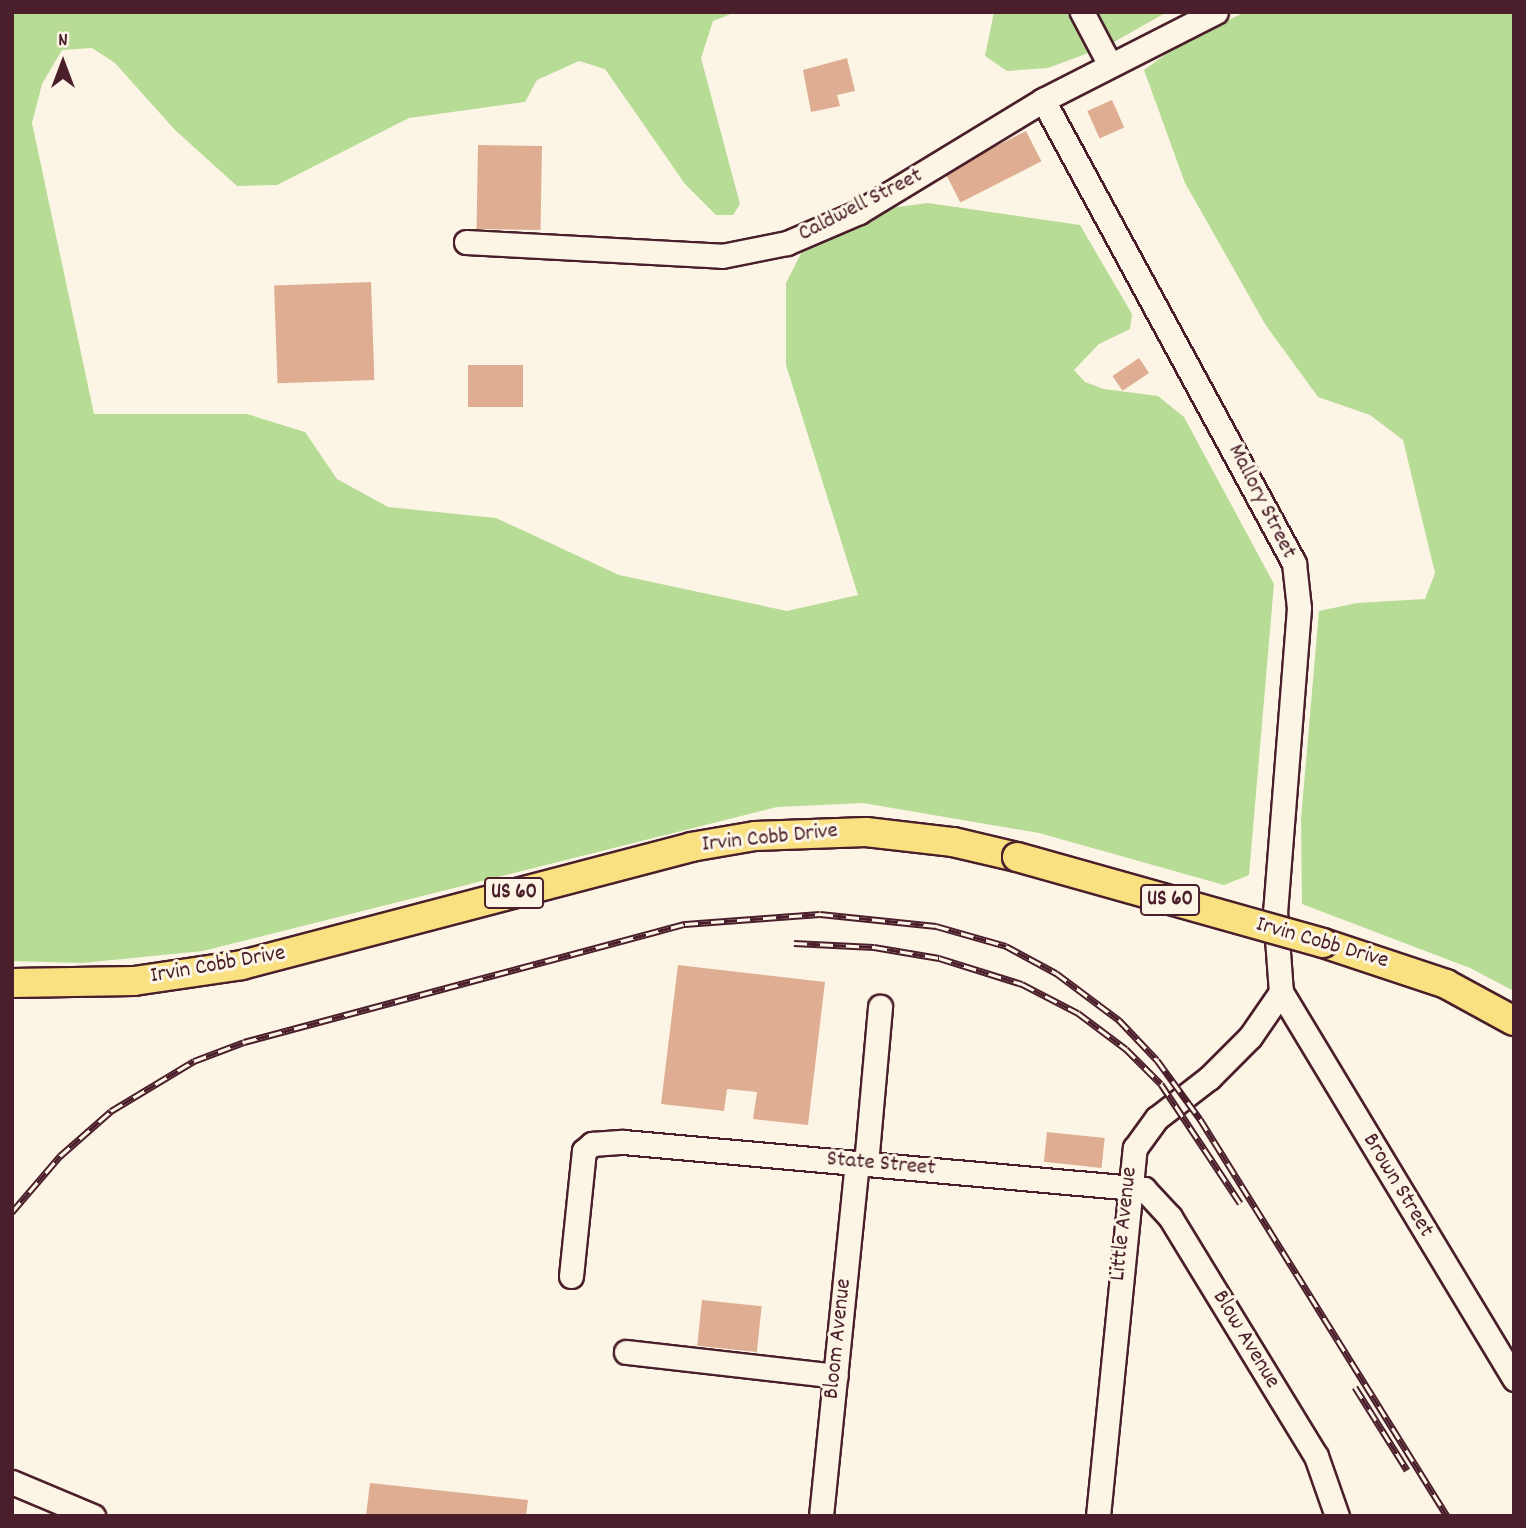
<!DOCTYPE html>
<style>
body{margin:0}
#map{position:relative;width:1526px;height:1528px;overflow:hidden;background:#fcf5e5;font-family:Dekko,sans-serif}
div>[style]{position:absolute}
.green>*{inset:0;background:#b7dc96}
.building>*{inset:0;background:#dfad92;transform-origin:0 0}
.roads{filter:drop-shadow(2px 0 #4a1f2b) drop-shadow(-2px 0 #4a1f2b) drop-shadow(0 2px #4a1f2b) drop-shadow(0 -2px #4a1f2b)}
.minor>*{height:23px;margin:-11.5px;padding:0 11.5px;transform-origin:11.5px;border-radius:11.5px;background:#fcf5e5}
.major>*{height:28px;margin:-14px;padding:0 14px;transform-origin:14px;border-radius:14px;background:#f9e181}
.rail>*{height:7px;margin-top:-3.5px;transform-origin:0;background:repeating-linear-gradient(90deg,#fcf5e5 0 13px,#4a1f2b 0 26px);box-sizing:border-box;border-block:2px solid #4a1f2b}
.bridges{filter:drop-shadow(2px 0 #4a1f2b) drop-shadow(-2px 0 #4a1f2b) drop-shadow(0 2px #4a1f2b) drop-shadow(0 -2px #4a1f2b)}
.major-bridge>*{height:28px;margin:-14px;padding:0 14px;transform-origin:14px;border-radius:14px;background:#f9e181}
span{translate:-50% -50%;white-space:nowrap;text-align:center;line-height:1.15;-webkit-text-stroke:6px #fcf5e5;paint-order:stroke}
.shield-label span{padding:2px 5px;background:#fcf5e5;border:2px solid;border-radius:5px;-webkit-text-stroke-width:0}
.shield-label{font-size:21px;color:#4a1f2b;font-weight:700}
.street-label{font-size:23px;color:#4a1f2b}
.frame{position:absolute;inset:0;border:14px solid #4a1f2b;pointer-events:none}
.north{position:absolute;left:28px;top:28px;width:70px;height:70px;-webkit-text-stroke:5px #fcf5e5;paint-order:stroke;rotate:0deg;font-size:19px;font-weight:700;line-height:28px;text-align:center;color:#4a1f2b}
.north::after{content:'';display:block;margin:auto;width:24px;height:32px;background:#4a1f2b;clip-path:polygon(50% 0,100% 100%,50% 72%,0 100%)}
</style>
<div id="map">
<div class="green">
<div style="clip-path:polygon(12px 12px,736px 12px,713px 21px,701px 58px,740px 204px,733px 215px,716px 215px,685px 184px,605px 69px,579px 61px,537px 80px,525px 102px,409px 118px,277px 185px,237px 186px,175px 130px,115px 63px,92px 48px,62px 50px,42px 84px,32px 123px,94px 414px,247px 414px,305px 432px,337px 479px,388px 507px,496px 518px,619px 575px,787px 611px,858px 595px,786px 365px,786px 283px,808px 240px,882px 209px,928px 203px,1080px 225px,1132px 314px,1130px 329px,1099px 344px,1074px 370px,1085px 382px,1104px 389px,1158px 396px,1184px 417px,1274px 584px,1249px 875px,1224px 885px,1039px 833px,863px 803px,777px 807px,203px 951px,82px 963px,12px 961px)"></div>
<div style="clip-path:polygon(994px 12px,1167px 12px,1107px 46px,1048px 68px,1007px 71px,985px 56px)"></div>
<div style="clip-path:polygon(1245px 12px,1514px 12px,1514px 991px,1470px 968px,1302px 904px,1301px 819px,1319px 611px,1357px 603px,1425px 599px,1435px 573px,1403px 440px,1370px 415px,1318px 397px,1265px 324px,1185px 183px,1144px 70px,1180px 44px)"></div>
</div>
<div class="building">
<div style="clip-path:polygon(847px 58px,855px 91px,837px 95px,840px 106px,811px 112px,803px 70px)"></div>
<div style="left:1112px;top:100px;width:30px;height:27px;rotate:66deg"></div>
<div style="left:1026px;top:131px;width:34px;height:91px;rotate:63deg"></div>
<div style="left:478px;top:145px;width:64px;height:84px;rotate:1deg"></div>
<div style="left:371px;top:282px;width:98px;height:97px;rotate:88deg"></div>
<div style="left:1139px;top:358px;width:18px;height:32px;rotate:56deg"></div>
<div style="left:468px;top:365px;width:55px;height:42px"></div>
<div style="clip-path:polygon(678px 965px,825px 982px,808px 1125px,753px 1119px,757px 1092px,727px 1089px,724px 1111px,661px 1104px)"></div>
<div style="left:1047px;top:1132px;width:58px;height:30px;rotate:6deg"></div>
<div style="left:702px;top:1300px;width:60px;height:46px;rotate:6deg"></div>
<div style="clip-path:polygon(370px 1483px,528px 1500px,526px 1516px,366px 1516px)"></div>
</div>
<div class="roads">
<div class="minor">
<div style="left:1082px;top:12px;width:60px;rotate:62.2deg"></div>
<div style="left:1043px;top:100px;width:527px;rotate:61.54deg"></div>
<div style="left:1294px;top:563px;width:45px;rotate:83.7deg"></div>
<div style="left:1299px;top:608px;width:304px;rotate:94.5deg"></div>
<div style="left:1275px;top:911px;width:81px;rotate:85.8deg"></div>
<div style="left:1281px;top:992px;width:452px;rotate:58.9deg"></div>
<div style="left:466px;top:242px;width:256px;rotate:3.1deg"></div>
<div style="left:722px;top:256px;width:66px;rotate:-11.3deg"></div>
<div style="left:787px;top:243px;width:78px;rotate:-23.3deg"></div>
<div style="left:859px;top:212px;width:215px;rotate:-31.3deg"></div>
<div style="left:1043px;top:100px;width:194px;rotate:-27deg"></div>
<div style="left:866px;top:1164px;width:158px;rotate:-84.9deg"></div>
<div style="left:571px;top:1276px;width:126px;rotate:-84.1deg"></div>
<div style="left:584px;top:1151px;width:11px;rotate:-41deg"></div>
<div style="left:592px;top:1144px;width:31px;rotate:-4deg"></div>
<div style="left:623px;top:1142px;width:523px;rotate:5.15deg"></div>
<div style="left:1144px;top:1189px;width:38px;rotate:47deg"></div>
<div style="left:1170px;top:1217px;width:280px;rotate:58.6deg"></div>
<div style="left:1316px;top:1456px;width:64px;rotate:70.7deg"></div>
<div style="left:626px;top:1352px;width:211px;rotate:6.5deg"></div>
<div style="left:12px;top:1482px;width:88px;rotate:22.8deg"></div>
<div style="left:821px;top:1516px;width:355px;rotate:-84.2deg"></div>
<div style="left:1098px;top:1516px;width:370px;rotate:-84.3deg"></div>
<div style="left:1135px;top:1148px;width:37px;rotate:-54deg"></div>
<div style="left:1157px;top:1118px;width:66px;rotate:-37.6deg"></div>
<div style="left:1209px;top:1078px;width:58px;rotate:-45deg"></div>
<div style="left:1250px;top:1037px;width:55px;rotate:-55.4deg"></div>
</div>
<div class="major">
<div style="left:1323px;top:943px;width:130px;rotate:18.4deg"></div>
<div style="left:1446px;top:984px;width:77px;rotate:28.6deg"></div>
<div style="left:12px;top:983px;width:122px;rotate:-0.9deg"></div>
<div style="left:134px;top:981px;width:109px;rotate:-8.4deg"></div>
<div style="left:242px;top:965px;width:464px;rotate:-14.7deg"></div>
<div style="left:691px;top:847px;width:65px;rotate:-9.8deg"></div>
<div style="left:755px;top:836px;width:111px;rotate:-2.1deg"></div>
<div style="left:866px;top:832px;width:88px;rotate:6.6deg"></div>
<div style="left:953px;top:842px;width:66px;rotate:13.2deg"></div>
</div>
</div>
<div class="rail">
<div style="left:794px;top:943px;width:80px;rotate:2.9deg"></div>
<div style="left:874px;top:947px;width:66px;rotate:9.6deg"></div>
<div style="left:939px;top:958px;width:87px;rotate:17.4deg"></div>
<div style="left:1022px;top:984px;width:63px;rotate:27.4deg"></div>
<div style="left:1078px;top:1013px;width:60px;rotate:36.9deg"></div>
<div style="left:1126px;top:1049px;width:49px;rotate:45deg"></div>
<div style="left:1161px;top:1084px;width:143px;rotate:56.4deg"></div>
<div style="left:12px;top:1212px;width:74px;rotate:-49.4deg"></div>
<div style="left:60px;top:1156px;width:68px;rotate:-41.4deg"></div>
<div style="left:111px;top:1111px;width:97px;rotate:-31.1deg"></div>
<div style="left:194px;top:1061px;width:53px;rotate:-20.8deg"></div>
<div style="left:244px;top:1042px;width:457px;rotate:-15deg"></div>
<div style="left:685px;top:924px;width:135px;rotate:-4.2deg"></div>
<div style="left:820px;top:914px;width:117px;rotate:5.9deg"></div>
<div style="left:936px;top:926px;width:73px;rotate:15.9deg"></div>
<div style="left:1006px;top:946px;width:57px;rotate:28.4deg"></div>
<div style="left:1056px;top:973px;width:79px;rotate:36.7deg"></div>
<div style="left:1119px;top:1020px;width:55px;rotate:46.5deg"></div>
<div style="left:1157px;top:1060px;width:73px;rotate:53.9deg"></div>
<div style="left:1200px;top:1119px;width:468px;rotate:58.1deg"></div>
<div style="left:1355px;top:1387px;width:98px;rotate:57.9deg"></div>
</div>
<div class="bridges">
<div class="major-bridge">
<div style="left:1017px;top:857px;width:318px;rotate:15.7deg"></div>
</div>
</div>
<div class="shield-label">
<span style="left:514px;top:893px">US 60</span>
<span style="left:1170px;top:900px">US 60</span>
</div>
<div class="street-label">
<span style="left:861px;top:206px;rotate:-27deg">Caldwell Street</span>
<span style="left:1261px;top:502px;rotate:63deg">Mallory Street</span>
<span style="left:770px;top:839px;rotate:-6deg">Irvin Cobb Drive</span>
<span style="left:1322px;top:944px;rotate:16deg">Irvin Cobb Drive</span>
<span style="left:218px;top:966px;rotate:-10deg">Irvin Cobb Drive</span>
<span style="left:881px;top:1165px;rotate:5deg">State Street</span>
<span style="left:1397px;top:1186px;rotate:59deg">Brown Street</span>
<span style="left:1125px;top:1224px;rotate:-84deg">Little Avenue</span>
<span style="left:839px;top:1339px;rotate:-84deg">Bloom Avenue</span>
<span style="left:1245px;top:1340px;rotate:59deg">Blow Avenue</span>
</div>
<div class="frame"></div>
<div class="north">N</div>
</div>
